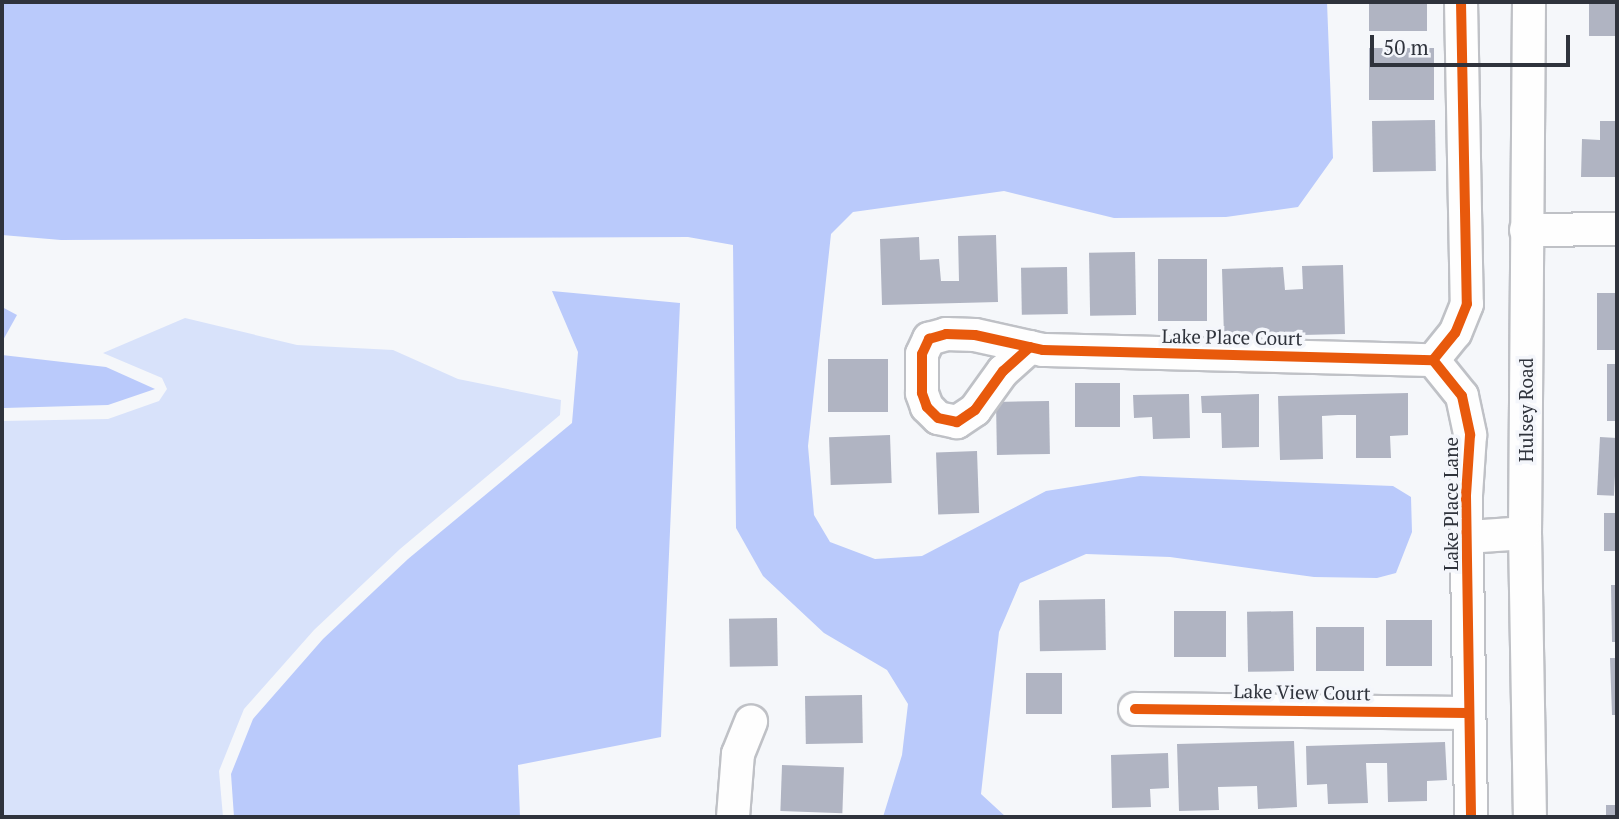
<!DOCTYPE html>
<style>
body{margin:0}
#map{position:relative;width:1619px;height:819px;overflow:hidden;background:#f5f7fa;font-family:"PT Serif",serif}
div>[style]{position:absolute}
.green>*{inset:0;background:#d8e2fa}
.water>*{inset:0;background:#bacafb}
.building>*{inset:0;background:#b0b4c2;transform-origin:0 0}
.roads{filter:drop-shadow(2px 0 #bfc1c6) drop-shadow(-2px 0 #bfc1c6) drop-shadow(0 2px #bfc1c6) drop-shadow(0 -2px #bfc1c6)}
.minor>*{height:32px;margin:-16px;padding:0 16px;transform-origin:16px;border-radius:16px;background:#fefefe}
.cycleway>*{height:10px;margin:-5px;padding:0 5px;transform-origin:5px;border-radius:5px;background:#e8590c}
span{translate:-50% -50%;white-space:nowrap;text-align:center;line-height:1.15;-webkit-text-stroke:7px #f4f6fb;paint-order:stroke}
.street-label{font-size:19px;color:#2f333c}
.frame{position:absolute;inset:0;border:4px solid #2f333c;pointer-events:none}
.scale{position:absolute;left:1370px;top:35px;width:200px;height:32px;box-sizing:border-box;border:4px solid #2f333c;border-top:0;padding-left:9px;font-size:21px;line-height:24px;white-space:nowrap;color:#2f333c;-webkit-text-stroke:5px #f4f6fb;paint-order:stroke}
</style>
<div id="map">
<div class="green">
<div style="clip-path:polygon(185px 318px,297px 345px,393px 350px,458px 379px,561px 400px,560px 415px,400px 549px,314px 630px,244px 709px,219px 771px,223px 817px,2px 817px,2px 421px,108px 419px,159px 401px,167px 389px,162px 378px,103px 353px)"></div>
</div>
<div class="water">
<div style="clip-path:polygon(2px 2px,1327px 2px,1333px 158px,1298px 207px,1226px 217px,1114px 218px,1004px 191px,853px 212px,831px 234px,808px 446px,814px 515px,830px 542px,875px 559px,922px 556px,1046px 491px,1140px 476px,1393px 486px,1411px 497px,1412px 532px,1396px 573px,1377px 578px,1314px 577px,1170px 557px,1086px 554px,1020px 583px,999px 632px,981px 794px,1006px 817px,883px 817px,902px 755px,908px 704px,887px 670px,824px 633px,763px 576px,736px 528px,733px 245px,688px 237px,61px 240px,2px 235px)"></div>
<div style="clip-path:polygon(552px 291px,680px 303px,661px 737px,518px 765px,520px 817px,234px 817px,231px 774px,253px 719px,323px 639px,408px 559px,572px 423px,578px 352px)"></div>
<div style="clip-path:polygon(2px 307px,17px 315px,2px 342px)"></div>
<div style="clip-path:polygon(2px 355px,106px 367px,155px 389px,108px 405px,4px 408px)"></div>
</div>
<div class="building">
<div style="left:1369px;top:2px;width:58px;height:29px"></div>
<div style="left:1589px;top:2px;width:28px;height:34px"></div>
<div style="left:1369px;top:48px;width:65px;height:52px"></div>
<div style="left:1435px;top:120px;width:51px;height:63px;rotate:89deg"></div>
<div style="clip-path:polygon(1600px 121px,1617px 121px,1617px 177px,1581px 177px,1582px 139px,1600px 140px)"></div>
<div style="clip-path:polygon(996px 235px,998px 302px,882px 305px,880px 239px,919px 237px,920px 260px,939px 259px,941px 281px,959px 281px,958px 236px)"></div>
<div style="left:1135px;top:252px;width:63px;height:46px;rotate:89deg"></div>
<div style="left:1158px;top:259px;width:49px;height:62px"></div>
<div style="clip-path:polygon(1343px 265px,1345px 334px,1224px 337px,1222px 269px,1283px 267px,1285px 290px,1303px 289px,1302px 266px)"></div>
<div style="left:1067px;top:267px;width:47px;height:46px;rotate:89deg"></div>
<div style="left:1617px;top:293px;width:57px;height:20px;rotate:90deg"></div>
<div style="left:888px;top:359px;width:53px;height:60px;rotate:90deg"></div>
<div style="left:1617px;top:364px;width:57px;height:10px;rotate:90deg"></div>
<div style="left:1120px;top:383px;width:44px;height:45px;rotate:90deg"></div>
<div style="clip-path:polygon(1408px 393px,1408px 435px,1390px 436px,1391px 458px,1356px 458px,1356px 415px,1338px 415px,1322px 416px,1323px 459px,1280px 460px,1278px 396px)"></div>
<div style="clip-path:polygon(1189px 394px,1190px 438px,1153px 439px,1152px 417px,1134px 418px,1133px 395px)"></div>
<div style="clip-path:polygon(1259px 394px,1259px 447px,1222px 448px,1221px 413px,1202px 413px,1201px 396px)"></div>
<div style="left:1049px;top:401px;width:53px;height:53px;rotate:89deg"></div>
<div style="left:890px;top:435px;width:48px;height:61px;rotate:88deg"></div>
<div style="left:1600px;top:437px;width:17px;height:58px;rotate:3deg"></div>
<div style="left:977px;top:451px;width:62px;height:41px;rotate:88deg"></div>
<div style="left:1604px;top:513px;width:13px;height:38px"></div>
<div style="clip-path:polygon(1611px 585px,1617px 585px,1617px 642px,1612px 642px)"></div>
<div style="left:1105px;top:599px;width:51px;height:66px;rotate:89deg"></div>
<div style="left:1174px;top:611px;width:52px;height:46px"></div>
<div style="left:1293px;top:611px;width:60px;height:46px;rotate:89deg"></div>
<div style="left:777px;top:618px;width:48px;height:48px;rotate:89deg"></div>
<div style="left:1432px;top:620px;width:46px;height:46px;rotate:90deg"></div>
<div style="left:1316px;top:627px;width:48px;height:44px"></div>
<div style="clip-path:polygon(1610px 658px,1617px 658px,1617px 715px,1612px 715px)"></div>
<div style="left:1062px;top:673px;width:41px;height:36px;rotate:90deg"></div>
<div style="left:862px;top:695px;width:48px;height:57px;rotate:89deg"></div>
<div style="clip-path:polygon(1294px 741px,1297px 807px,1258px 809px,1257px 786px,1218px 787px,1219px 810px,1179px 811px,1177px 744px)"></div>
<div style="clip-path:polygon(1445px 742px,1447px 780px,1427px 781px,1427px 801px,1388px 802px,1387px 763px,1366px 763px,1368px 803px,1328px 804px,1327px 784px,1307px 785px,1306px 746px)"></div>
<div style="clip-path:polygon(1168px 753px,1169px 788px,1150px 789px,1151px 807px,1112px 808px,1111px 755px)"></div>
<div style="left:782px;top:765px;width:62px;height:46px;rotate:2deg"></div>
<div style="left:1606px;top:805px;width:11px;height:12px"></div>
</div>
<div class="roads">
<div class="minor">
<div style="left:1461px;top:2px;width:302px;rotate:88.9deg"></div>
<div style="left:1467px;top:304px;width:31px;rotate:112deg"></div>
<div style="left:1455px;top:333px;width:35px;rotate:129deg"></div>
<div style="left:1433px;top:360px;width:46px;rotate:51.1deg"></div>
<div style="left:1462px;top:396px;width:40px;rotate:78deg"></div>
<div style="left:1470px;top:435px;width:61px;rotate:93.8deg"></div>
<div style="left:1466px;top:496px;width:321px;rotate:89.1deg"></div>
<div style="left:1529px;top:2px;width:531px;rotate:90.43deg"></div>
<div style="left:1525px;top:533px;width:284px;rotate:89deg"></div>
<div style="left:1526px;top:230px;width:91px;rotate:-0.6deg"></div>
<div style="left:1030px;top:347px;width:36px;rotate:138deg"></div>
<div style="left:1003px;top:371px;width:48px;rotate:125.7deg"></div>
<div style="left:975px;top:410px;width:22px;rotate:146deg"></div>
<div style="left:957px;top:422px;width:19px;rotate:-168deg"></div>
<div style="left:938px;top:418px;width:16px;rotate:-135deg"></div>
<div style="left:927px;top:407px;width:15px;rotate:-110deg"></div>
<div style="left:922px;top:393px;width:39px;rotate:-90deg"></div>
<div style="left:922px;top:354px;width:17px;rotate:-65deg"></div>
<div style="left:929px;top:339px;width:18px;rotate:-16deg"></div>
<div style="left:946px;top:334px;width:29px;rotate:2deg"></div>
<div style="left:975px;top:335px;width:70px;rotate:12.4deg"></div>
<div style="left:1043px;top:350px;width:390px;rotate:1.5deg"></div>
<div style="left:1467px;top:537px;width:58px;rotate:-3.9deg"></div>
<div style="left:1135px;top:709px;width:333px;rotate:0.7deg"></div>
<div style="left:733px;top:817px;width:63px;rotate:-85.5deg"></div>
<div style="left:738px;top:754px;width:35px;rotate:-68deg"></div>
</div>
</div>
<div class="cycleway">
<div style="left:1461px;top:2px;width:302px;rotate:88.9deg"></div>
<div style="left:1467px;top:304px;width:31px;rotate:112deg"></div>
<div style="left:1455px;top:333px;width:35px;rotate:129deg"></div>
<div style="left:1433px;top:360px;width:46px;rotate:51.1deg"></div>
<div style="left:1462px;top:396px;width:40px;rotate:78deg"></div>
<div style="left:1470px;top:435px;width:61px;rotate:93.8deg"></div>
<div style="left:1466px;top:496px;width:321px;rotate:89.1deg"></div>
<div style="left:1030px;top:347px;width:36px;rotate:138deg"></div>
<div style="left:1003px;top:371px;width:48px;rotate:125.7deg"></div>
<div style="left:975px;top:410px;width:22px;rotate:146deg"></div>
<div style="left:957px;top:422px;width:19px;rotate:-168deg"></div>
<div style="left:938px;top:418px;width:16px;rotate:-135deg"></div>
<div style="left:927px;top:407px;width:15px;rotate:-110deg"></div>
<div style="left:922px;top:393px;width:39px;rotate:-90deg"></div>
<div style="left:922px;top:354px;width:17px;rotate:-65deg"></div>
<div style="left:929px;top:339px;width:18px;rotate:-16deg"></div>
<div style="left:946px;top:334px;width:29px;rotate:2deg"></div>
<div style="left:975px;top:335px;width:70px;rotate:12.4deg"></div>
<div style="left:1043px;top:350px;width:390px;rotate:1.5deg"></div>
<div style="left:1135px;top:709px;width:333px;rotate:0.7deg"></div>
</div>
<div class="street-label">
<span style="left:1232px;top:337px;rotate:1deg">Lake Place Court</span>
<span style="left:1526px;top:410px;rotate:-90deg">Hulsey Road</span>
<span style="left:1451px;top:504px;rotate:-90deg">Lake Place Lane</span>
<span style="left:1302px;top:692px;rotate:1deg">Lake View Court</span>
</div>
<div class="frame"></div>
<div class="scale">50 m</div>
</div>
